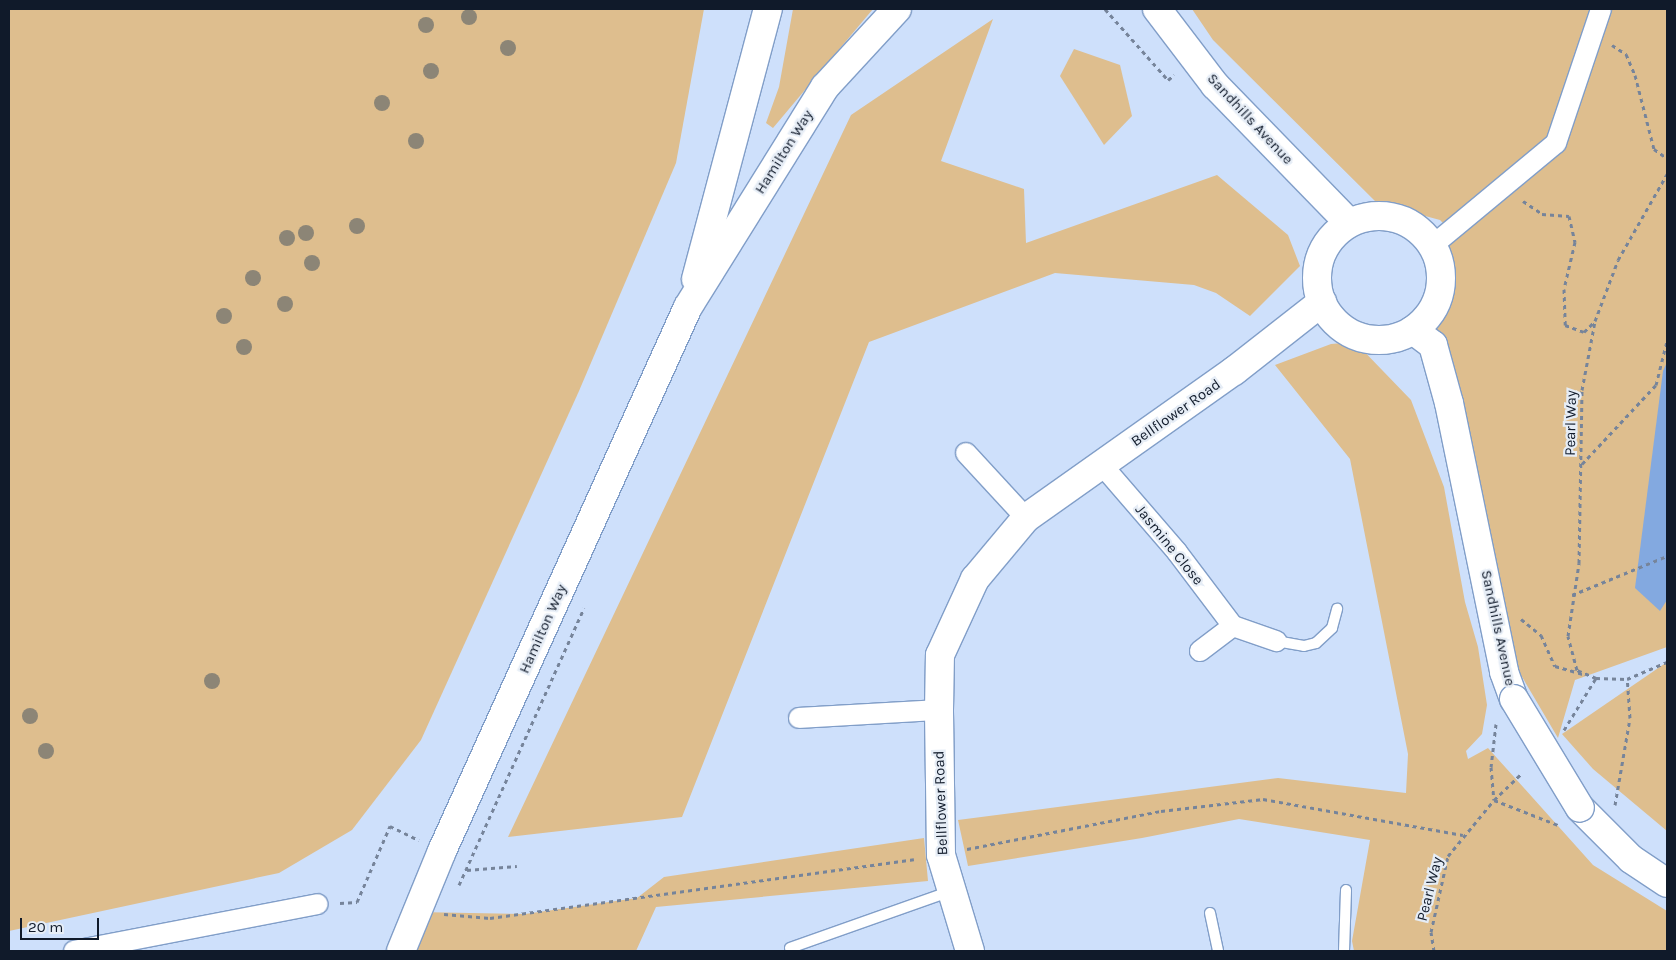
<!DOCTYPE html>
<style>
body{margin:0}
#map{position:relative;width:1676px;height:960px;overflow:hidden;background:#cee0fb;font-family:Karla,sans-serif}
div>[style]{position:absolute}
.green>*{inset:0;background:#debe8e}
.water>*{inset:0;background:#83a9e0}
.path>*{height:3px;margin-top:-1.5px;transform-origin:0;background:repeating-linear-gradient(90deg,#76849a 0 4px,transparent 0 8px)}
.roads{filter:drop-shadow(1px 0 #819ec8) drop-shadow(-1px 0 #819ec8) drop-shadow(0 1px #819ec8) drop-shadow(0 -1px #819ec8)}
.lane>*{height:10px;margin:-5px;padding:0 5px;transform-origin:5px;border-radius:5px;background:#fff}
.street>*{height:20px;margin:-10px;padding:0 10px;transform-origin:10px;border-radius:10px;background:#fff}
.secondary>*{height:28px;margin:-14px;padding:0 14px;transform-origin:14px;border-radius:14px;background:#fff}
.secondary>.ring{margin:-14px;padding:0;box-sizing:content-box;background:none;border:28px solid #fff;border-radius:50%}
.highway>*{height:28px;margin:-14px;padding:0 14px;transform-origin:14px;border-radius:14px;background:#fff}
.bridges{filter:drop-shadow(1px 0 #819ec8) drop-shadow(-1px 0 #819ec8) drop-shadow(0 1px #819ec8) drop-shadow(0 -1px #819ec8)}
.secondary-bridge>*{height:28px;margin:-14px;padding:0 14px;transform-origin:14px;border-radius:14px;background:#fff}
.trees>*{width:16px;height:16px;margin:-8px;border-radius:50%;background:#8c8576}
span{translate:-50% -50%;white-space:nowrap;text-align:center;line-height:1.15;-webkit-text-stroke:4.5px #e6edf6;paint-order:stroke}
.street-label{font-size:15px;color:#101a2a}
.frame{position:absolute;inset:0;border:10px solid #101a2a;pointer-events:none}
.scale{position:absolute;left:20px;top:918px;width:79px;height:22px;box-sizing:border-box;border:2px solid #101a2a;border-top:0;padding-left:6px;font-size:15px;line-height:18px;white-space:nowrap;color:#101a2a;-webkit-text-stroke:4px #e6edf6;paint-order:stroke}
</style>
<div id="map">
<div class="green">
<div style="clip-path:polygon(9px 9px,704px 9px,676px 163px,579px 391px,421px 740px,352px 830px,279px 873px,9px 931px)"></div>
<div style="clip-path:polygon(793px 9px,873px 9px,773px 128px,766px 123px,779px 87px)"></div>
<div style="clip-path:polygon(1192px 9px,1667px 9px,1667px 647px,1575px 680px,1558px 738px,1518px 670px,1420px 324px,1443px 237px,1451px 231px,1440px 220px,1377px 203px,1213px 40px)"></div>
<div style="clip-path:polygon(993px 19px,941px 161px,1024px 189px,1026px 243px,1217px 175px,1288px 235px,1300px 266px,1250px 316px,1216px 293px,1194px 285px,1055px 273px,869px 342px,682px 817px,508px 837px,851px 115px)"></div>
<div style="clip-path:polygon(1074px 49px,1120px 65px,1132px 116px,1104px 145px,1060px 76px)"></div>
<div style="clip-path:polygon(1355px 342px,1411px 400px,1444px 487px,1465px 602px,1478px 647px,1487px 705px,1482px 734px,1466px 751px,1468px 759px,1488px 748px,1593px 865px,1667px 911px,1667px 951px,1354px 951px,1352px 941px,1370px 840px,1239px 819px,1142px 838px,968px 866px,958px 820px,1278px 778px,1406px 793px,1408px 754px,1350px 459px,1275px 365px,1331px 344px)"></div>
<div style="clip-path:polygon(1667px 662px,1667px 831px,1593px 769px,1562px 734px)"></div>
<div style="clip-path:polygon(924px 838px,928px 881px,656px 907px,636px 951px,400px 951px,417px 912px,525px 914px,637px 898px,664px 877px)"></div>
</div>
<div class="water">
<div style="clip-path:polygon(1667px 362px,1667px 600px,1660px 611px,1635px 588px,1663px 371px)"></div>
</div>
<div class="path">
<div style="left:1105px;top:9px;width:95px;rotate:48.4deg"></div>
<div style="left:1168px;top:80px;width:8px;rotate:-40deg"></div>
<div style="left:1612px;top:45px;width:17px;rotate:33deg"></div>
<div style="left:1626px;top:54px;width:23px;rotate:67deg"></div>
<div style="left:1635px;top:75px;width:76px;rotate:75.6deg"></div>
<div style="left:1654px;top:149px;width:16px;rotate:35deg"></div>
<div style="left:1523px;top:201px;width:23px;rotate:34deg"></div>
<div style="left:1542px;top:214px;width:27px;rotate:4deg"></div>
<div style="left:1569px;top:216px;width:27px;rotate:77deg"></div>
<div style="left:1575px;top:242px;width:48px;rotate:103.2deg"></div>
<div style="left:1564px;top:289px;width:36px;rotate:88deg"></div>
<div style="left:1565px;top:325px;width:20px;rotate:20deg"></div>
<div style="left:1584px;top:332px;width:14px;rotate:-45deg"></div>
<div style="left:1582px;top:464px;width:108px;rotate:-46.9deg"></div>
<div style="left:1656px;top:385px;width:45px;rotate:-76deg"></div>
<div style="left:1572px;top:595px;width:103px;rotate:-22.3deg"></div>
<div style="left:1521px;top:619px;width:26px;rotate:39deg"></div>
<div style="left:1541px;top:635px;width:34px;rotate:66deg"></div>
<div style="left:1555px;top:666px;width:29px;rotate:16deg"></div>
<div style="left:1596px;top:678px;width:21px;rotate:-157deg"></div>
<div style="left:1577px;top:670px;width:35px;rotate:-105deg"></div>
<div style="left:1568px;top:636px;width:74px;rotate:-81.4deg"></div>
<div style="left:1579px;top:563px;width:173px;rotate:-89deg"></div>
<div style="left:1582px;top:390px;width:70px;rotate:-79.3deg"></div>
<div style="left:1595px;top:321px;width:65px;rotate:-69.3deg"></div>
<div style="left:1618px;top:260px;width:99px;rotate:-60.3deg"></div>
<div style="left:1496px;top:724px;width:43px;rotate:96.6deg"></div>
<div style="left:1491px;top:767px;width:33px;rotate:85deg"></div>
<div style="left:1494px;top:800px;width:69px;rotate:21.3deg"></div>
<div style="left:1564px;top:730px;width:61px;rotate:-58.4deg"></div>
<div style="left:1596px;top:678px;width:31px;rotate:2deg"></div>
<div style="left:1627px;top:679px;width:43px;rotate:-23deg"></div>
<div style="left:1615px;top:805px;width:88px;rotate:-80.2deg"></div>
<div style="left:1630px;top:718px;width:39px;rotate:-94deg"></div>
<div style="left:967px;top:849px;width:198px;rotate:-11.1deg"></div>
<div style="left:1161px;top:811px;width:103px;rotate:-6.7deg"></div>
<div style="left:1263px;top:799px;width:203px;rotate:10.2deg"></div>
<div style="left:467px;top:870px;width:50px;rotate:-4.6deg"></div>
<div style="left:459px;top:885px;width:304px;rotate:-65.7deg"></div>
<div style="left:340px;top:903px;width:17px;rotate:-3deg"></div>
<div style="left:357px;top:902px;width:83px;rotate:-66.5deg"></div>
<div style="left:390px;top:826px;width:32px;rotate:26deg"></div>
<div style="left:444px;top:914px;width:46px;rotate:5deg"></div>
<div style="left:490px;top:918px;width:428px;rotate:-7.9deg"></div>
<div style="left:1434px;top:951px;width:19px;rotate:-99deg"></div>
<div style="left:1431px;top:932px;width:78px;rotate:-77.4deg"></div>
<div style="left:1448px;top:856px;width:72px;rotate:-50.6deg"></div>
<div style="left:1494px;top:800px;width:37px;rotate:-44deg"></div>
</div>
<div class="roads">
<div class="lane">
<div style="left:1276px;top:641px;width:28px;rotate:10deg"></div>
<div style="left:1304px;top:646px;width:12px;rotate:-14deg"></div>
<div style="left:1316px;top:643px;width:22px;rotate:-43deg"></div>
<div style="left:1332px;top:628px;width:20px;rotate:-75deg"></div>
<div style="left:1210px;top:913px;width:39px;rotate:78deg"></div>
<div style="left:790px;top:948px;width:171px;rotate:-19.5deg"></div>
<div style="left:1344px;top:951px;width:61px;rotate:-88.1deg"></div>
</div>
<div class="street">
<div style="left:1432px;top:246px;width:161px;rotate:-39.7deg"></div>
<div style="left:1556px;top:143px;width:141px;rotate:-71.4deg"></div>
<div style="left:966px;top:453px;width:88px;rotate:47.3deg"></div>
<div style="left:1102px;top:465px;width:115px;rotate:49.2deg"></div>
<div style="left:1177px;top:552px;width:93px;rotate:52.9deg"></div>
<div style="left:1233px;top:626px;width:46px;rotate:19.2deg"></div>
<div style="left:1200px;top:651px;width:41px;rotate:-37.1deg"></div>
<div style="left:799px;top:718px;width:140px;rotate:-3.3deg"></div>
<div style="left:74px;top:951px;width:248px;rotate:-10.9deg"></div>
</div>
<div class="secondary">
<div style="left:1157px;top:9px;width:96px;rotate:52.7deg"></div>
<div style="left:1215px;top:85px;width:192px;rotate:45.8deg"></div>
<div class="ring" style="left:1317px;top:216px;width:96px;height:96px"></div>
<div style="left:1413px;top:330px;width:25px;rotate:37deg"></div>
<div style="left:1433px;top:345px;width:60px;rotate:74.6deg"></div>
<div style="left:1449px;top:403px;width:275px;rotate:78.4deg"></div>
<div style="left:1504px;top:672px;width:29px;rotate:70deg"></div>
<div style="left:1580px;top:808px;width:72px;rotate:45deg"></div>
<div style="left:1631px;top:859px;width:43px;rotate:33.7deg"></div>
<div style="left:970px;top:951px;width:100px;rotate:-106.8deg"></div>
<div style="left:941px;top:855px;width:145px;rotate:-90.8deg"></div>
<div style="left:939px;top:710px;width:55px;rotate:-89deg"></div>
<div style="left:940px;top:655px;width:84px;rotate:-65.3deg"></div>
<div style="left:975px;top:579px;width:80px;rotate:-50.1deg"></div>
<div style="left:1026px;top:518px;width:255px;rotate:-35.3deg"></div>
<div style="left:1234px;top:371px;width:112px;rotate:-38.1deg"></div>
</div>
<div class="highway">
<div style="left:696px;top:279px;width:279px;rotate:-75.1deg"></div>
<div style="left:401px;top:951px;width:108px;rotate:-67.7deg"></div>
<div style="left:442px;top:851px;width:597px;rotate:-65.67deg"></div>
<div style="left:688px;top:307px;width:259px;rotate:-58.1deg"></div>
<div style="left:825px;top:87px;width:106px;rotate:-47.3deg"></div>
</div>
</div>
<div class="bridges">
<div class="secondary-bridge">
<div style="left:1514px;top:699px;width:127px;rotate:58.8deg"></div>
</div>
</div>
<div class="trees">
<div style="left:469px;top:17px"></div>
<div style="left:426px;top:25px"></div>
<div style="left:508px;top:48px"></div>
<div style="left:431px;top:71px"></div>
<div style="left:382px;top:103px"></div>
<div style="left:416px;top:141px"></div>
<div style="left:357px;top:226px"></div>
<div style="left:306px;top:233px"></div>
<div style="left:287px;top:238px"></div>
<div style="left:312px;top:263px"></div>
<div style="left:253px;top:278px"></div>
<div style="left:285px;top:304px"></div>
<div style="left:224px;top:316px"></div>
<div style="left:244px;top:347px"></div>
<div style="left:212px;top:681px"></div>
<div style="left:30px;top:716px"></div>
<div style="left:46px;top:751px"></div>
</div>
<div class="street-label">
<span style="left:1250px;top:119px;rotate:47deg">Sandhills Avenue</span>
<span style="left:784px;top:152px;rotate:-58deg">Hamilton Way</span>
<span style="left:1176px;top:413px;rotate:-35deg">Bellflower Road</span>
<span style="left:1571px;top:423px;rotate:-89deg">Pearl Way</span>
<span style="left:1169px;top:545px;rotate:51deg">Jasmine Close</span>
<span style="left:1498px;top:628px;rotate:78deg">Sandhills Avenue</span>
<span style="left:543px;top:629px;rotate:-66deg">Hamilton Way</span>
<span style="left:941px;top:803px;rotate:-92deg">Bellflower Road</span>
<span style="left:1430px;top:889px;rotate:-76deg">Pearl Way</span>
</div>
<div class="frame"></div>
<div class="scale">20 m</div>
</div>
